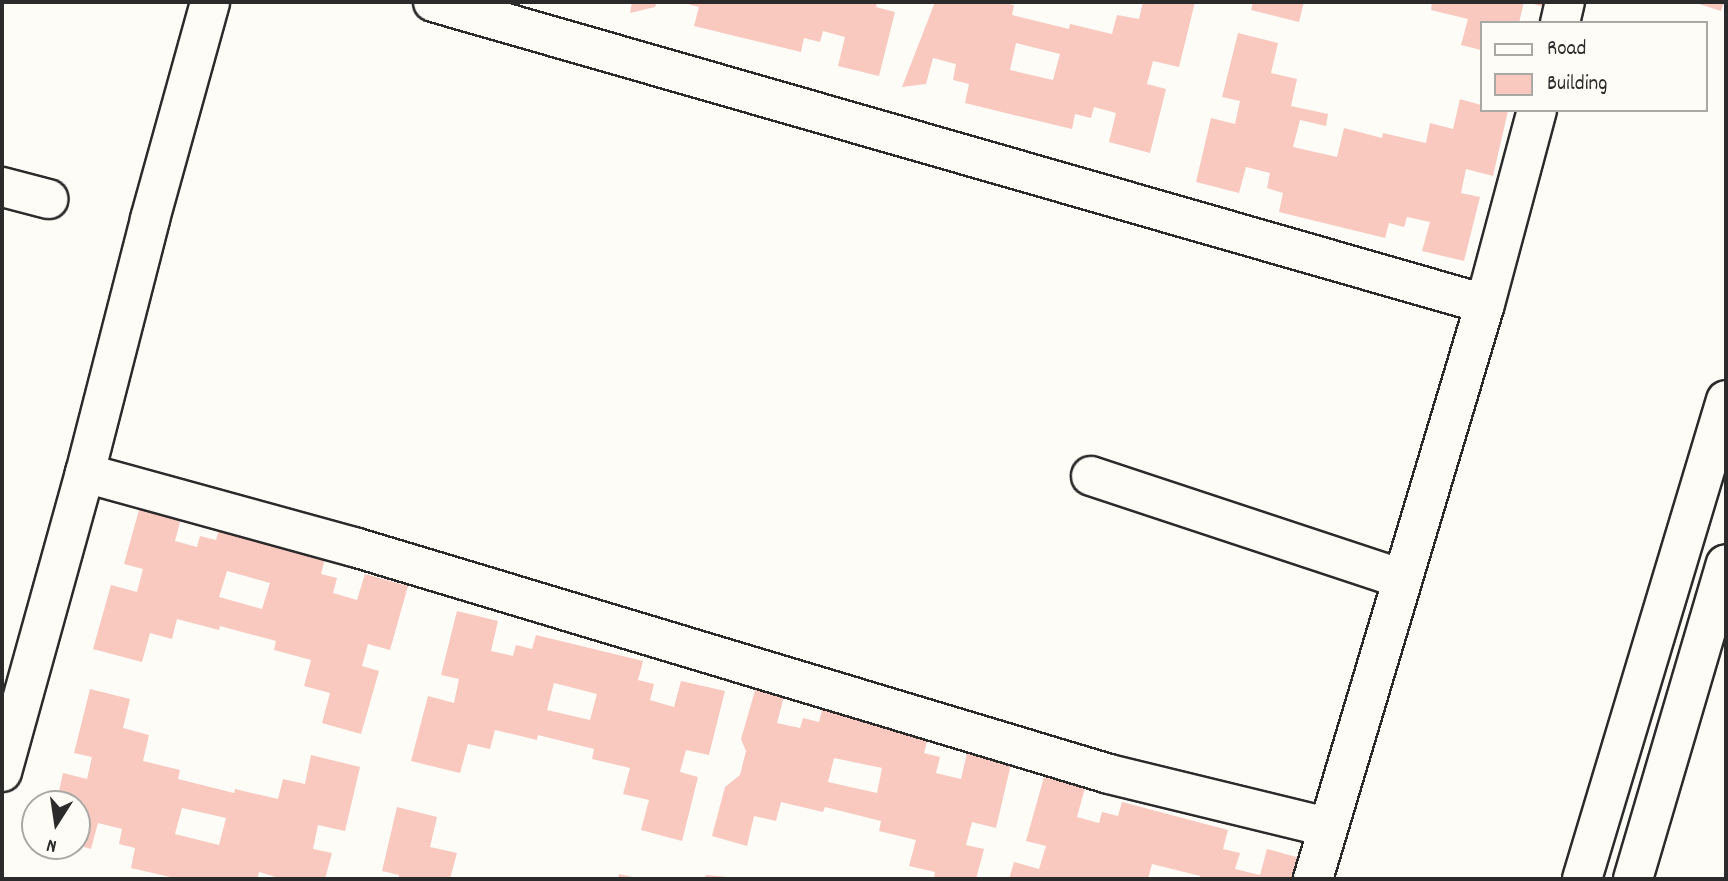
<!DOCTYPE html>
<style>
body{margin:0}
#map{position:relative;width:1728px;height:881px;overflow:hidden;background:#fdfcf7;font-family:Dekko,sans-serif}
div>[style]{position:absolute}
.building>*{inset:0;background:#f9c9c0}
.roads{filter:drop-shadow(2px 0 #2b2b2b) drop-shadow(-2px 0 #2b2b2b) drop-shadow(0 2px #2b2b2b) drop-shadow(0 -2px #2b2b2b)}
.minor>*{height:38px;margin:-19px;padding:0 19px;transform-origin:19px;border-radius:19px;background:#fdfcf7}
span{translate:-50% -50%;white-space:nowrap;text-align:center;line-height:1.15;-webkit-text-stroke:7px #fdfcf7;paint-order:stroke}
.frame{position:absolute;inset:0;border:4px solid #2b2b2b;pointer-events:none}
.legend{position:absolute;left:1480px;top:21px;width:228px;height:91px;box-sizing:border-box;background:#fdfcf7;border:2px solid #a9a8a5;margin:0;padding:9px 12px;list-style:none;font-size:21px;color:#2b2b2b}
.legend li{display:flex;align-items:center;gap:14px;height:35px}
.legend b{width:35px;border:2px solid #a9a8a5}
.north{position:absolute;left:21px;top:790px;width:70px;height:70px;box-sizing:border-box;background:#fdfcf7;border:2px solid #a9a8a5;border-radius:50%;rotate:192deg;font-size:19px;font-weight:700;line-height:28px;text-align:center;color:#2b2b2b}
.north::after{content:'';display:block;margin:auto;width:24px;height:32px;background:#2b2b2b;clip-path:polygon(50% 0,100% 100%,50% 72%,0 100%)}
</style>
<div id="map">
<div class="building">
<div style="clip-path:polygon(632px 2px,657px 2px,655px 7px,630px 13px)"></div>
<div style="clip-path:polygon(680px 2px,877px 2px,876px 7px,895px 12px,879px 76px,838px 66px,845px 37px,823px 31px,820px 42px,804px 38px,801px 52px,694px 26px,699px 7px)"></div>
<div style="clip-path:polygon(evenodd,935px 2px,999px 2px,1014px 5px,1012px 15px,1069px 29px,1070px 24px,1112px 34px,1117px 15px,1139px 19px,1143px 2px,1195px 2px,1179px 67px,1153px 61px,1147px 84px,1166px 89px,1150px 153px,1109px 142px,1116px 113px,1094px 107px,1091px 118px,1075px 114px,1072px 129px,965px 103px,969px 84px,953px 80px,956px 64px,933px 58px,926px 84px,902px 87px,935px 2px,1016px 43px,1060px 54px,1053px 80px,1010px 70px,1016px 43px)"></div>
<div style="clip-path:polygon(1253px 2px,1304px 2px,1299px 22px,1251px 10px)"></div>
<div style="clip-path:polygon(1432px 2px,1524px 2px,1519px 23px,1481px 23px,1481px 50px,1461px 45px,1468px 19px,1431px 10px)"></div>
<div style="clip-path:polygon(1527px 2px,1549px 2px,1547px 8px)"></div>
<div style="clip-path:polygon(1693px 2px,1724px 2px,1721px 11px)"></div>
<div style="clip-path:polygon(1238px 33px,1278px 43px,1271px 73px,1297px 79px,1291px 106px,1328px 114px,1326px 126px,1300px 120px,1293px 147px,1337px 157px,1344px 128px,1382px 138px,1383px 133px,1426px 143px,1430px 123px,1453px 129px,1460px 99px,1481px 105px,1481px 110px,1508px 111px,1493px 176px,1466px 169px,1461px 193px,1480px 197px,1464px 261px,1422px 251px,1430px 222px,1407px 217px,1404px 227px,1389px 223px,1385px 238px,1279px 212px,1283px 193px,1267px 188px,1270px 173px,1246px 167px,1239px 193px,1196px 182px,1211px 118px,1235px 124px,1240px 101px,1222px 97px)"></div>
<div style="clip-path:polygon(evenodd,142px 499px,183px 511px,175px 541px,197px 547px,200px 536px,216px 540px,220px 526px,326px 555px,321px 574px,337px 578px,333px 593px,357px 600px,365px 574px,408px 586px,390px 650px,368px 644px,362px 666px,379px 671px,361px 734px,322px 723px,330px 693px,304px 686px,311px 660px,274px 650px,276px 641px,220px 626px,219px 630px,177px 619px,172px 639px,150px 633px,142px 662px,93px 649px,111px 585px,137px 592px,143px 569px,124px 564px,142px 499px,227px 571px,270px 583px,262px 609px,219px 597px,227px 571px)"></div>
<div style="clip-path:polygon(evenodd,457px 611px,498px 621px,491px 651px,513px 656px,516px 645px,532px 649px,536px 635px,643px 661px,638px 680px,654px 684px,650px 700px,674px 707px,681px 681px,725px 691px,709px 755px,686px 750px,680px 772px,698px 777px,682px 841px,641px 830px,649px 800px,623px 794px,630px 768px,592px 759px,594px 749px,538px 735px,537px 740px,495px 730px,490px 749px,468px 744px,460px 773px,411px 761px,428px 696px,454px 703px,459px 679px,441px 675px,457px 611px,554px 683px,597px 694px,590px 720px,547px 710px,554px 683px)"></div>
<div style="clip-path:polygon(evenodd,756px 687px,785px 693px,777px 723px,800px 728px,803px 718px,819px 722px,823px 707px,929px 734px,924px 753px,940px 757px,936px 773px,961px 779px,967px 753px,1011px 764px,996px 828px,972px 822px,966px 845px,984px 849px,976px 879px,934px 879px,935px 872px,909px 866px,916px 840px,879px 831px,881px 821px,825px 807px,823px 812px,781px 802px,776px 821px,754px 816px,747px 846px,712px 836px,725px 787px,740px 775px,746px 751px,741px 739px,756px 687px,834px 758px,882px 768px,877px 793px,828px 782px,834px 758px)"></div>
<div style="clip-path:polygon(evenodd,90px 689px,130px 699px,123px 728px,149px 735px,143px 761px,180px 770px,178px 779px,234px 793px,235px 789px,278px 799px,283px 779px,305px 784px,311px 755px,360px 767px,345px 831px,318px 825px,313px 849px,332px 853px,325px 879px,282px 879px,259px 872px,257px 879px,179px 879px,131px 868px,135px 848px,119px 844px,122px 829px,98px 823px,91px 849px,77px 845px,77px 804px,56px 804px,63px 773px,87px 779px,92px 757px,74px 753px,90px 689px,182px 808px,226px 818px,219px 845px,175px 834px,182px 808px)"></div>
<div style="clip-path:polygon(1044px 777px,1085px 788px,1077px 817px,1099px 823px,1102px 812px,1118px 816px,1122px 802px,1228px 830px,1223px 849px,1240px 853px,1235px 869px,1260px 875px,1267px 849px,1311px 861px,1306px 879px,1200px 879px,1200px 876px,1152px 864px,1148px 879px,1009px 879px,1014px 862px,1039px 869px,1046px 846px,1026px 841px)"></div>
<div style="clip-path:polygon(397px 807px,437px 817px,430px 847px,457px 853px,450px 879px,398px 879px,399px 875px,382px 871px)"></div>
<div style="clip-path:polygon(619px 874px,637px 878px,637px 879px,618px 879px)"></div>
<div style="clip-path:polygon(706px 875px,728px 877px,704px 879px)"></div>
</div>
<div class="roads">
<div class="minor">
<div style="left:433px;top:2px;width:1094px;rotate:16.02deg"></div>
<div style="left:1560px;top:23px;width:22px;rotate:-77deg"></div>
<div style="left:2px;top:187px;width:48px;rotate:14.6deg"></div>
<div style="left:85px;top:473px;width:279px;rotate:15.4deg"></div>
<div style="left:354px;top:547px;width:788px;rotate:16.73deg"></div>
<div style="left:1109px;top:774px;width:223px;rotate:13.7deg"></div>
<div style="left:1091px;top:476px;width:328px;rotate:18.3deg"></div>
<div style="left:2px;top:772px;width:310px;rotate:-74.5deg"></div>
<div style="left:85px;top:473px;width:262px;rotate:-75.6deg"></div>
<div style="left:150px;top:219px;width:225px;rotate:-74.5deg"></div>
<div style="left:1313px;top:879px;width:600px;rotate:-73.35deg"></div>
<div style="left:1485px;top:304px;width:201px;rotate:-75deg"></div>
<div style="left:1582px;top:879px;width:500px;rotate:-73.27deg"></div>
<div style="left:1633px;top:879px;width:328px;rotate:-73.6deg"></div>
</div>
</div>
<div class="frame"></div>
<ul class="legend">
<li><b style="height:9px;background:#fdfcf7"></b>Road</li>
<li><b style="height:19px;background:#f9c9c0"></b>Building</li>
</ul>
<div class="north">N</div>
</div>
